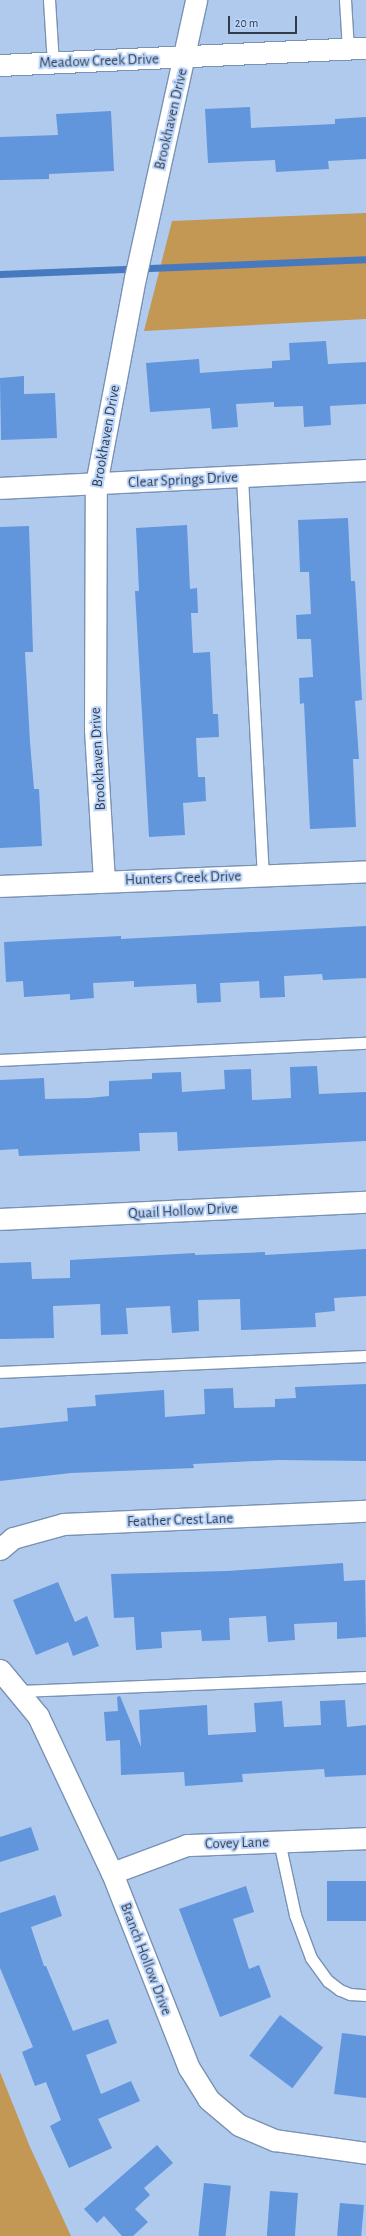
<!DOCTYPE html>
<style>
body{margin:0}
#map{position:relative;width:366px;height:2236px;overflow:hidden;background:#b0caee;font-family:"Alegreya Sans",sans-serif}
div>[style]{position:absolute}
.green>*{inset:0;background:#c39754}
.stream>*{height:7px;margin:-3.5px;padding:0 3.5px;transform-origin:3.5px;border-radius:3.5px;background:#4679bd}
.building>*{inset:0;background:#6195dc;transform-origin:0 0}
.roads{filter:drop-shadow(1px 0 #7992b3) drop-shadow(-1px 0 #7992b3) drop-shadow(0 1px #7992b3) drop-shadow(0 -1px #7992b3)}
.lane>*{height:11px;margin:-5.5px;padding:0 5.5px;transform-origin:5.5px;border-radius:5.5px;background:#fff}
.street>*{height:21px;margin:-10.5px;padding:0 10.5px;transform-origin:10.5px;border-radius:10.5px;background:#fff}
span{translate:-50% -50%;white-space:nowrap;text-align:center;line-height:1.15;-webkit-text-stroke:4px #bdd7fc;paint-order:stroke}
.street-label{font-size:15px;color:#313b4a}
.scale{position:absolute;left:228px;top:16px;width:69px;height:18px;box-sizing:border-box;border:2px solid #313b4a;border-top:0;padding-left:5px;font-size:12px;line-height:14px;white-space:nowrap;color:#313b4a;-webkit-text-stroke:3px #bdd7fc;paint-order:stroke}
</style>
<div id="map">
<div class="green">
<div style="clip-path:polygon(366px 213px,366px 319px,144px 331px,172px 221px)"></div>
<div style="clip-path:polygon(0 2072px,30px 2147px,71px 2236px,0 2236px)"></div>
</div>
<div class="stream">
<div style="left:0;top:274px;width:366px;rotate:-2.3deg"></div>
</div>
<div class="building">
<div style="clip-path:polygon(250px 107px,251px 128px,335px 124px,335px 119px,366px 117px,366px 159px,328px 161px,329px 169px,276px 172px,275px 160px,208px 163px,205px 109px)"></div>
<div style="clip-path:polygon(111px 111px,114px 171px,49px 174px,49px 179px,0 180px,0 137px,58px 135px,56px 114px)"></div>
<div style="clip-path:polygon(326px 341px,328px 364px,366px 362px,366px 404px,330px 406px,331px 425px,304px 427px,303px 406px,274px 407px,274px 402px,236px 404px,238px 427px,212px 429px,210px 408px,150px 412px,146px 363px,199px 359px,200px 373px,272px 368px,272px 361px,290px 360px,289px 343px)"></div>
<div style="clip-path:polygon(24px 376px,24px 394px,55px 393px,57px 438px,1px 440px,0 378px)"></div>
<div style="clip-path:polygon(348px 518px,351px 581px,355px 581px,362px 700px,355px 701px,359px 759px,353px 759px,356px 827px,310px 829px,304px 703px,300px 704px,299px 678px,313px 677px,311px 639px,297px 639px,296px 615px,311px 614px,309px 572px,300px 572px,298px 520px)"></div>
<div style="clip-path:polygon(187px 525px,190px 589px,197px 588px,198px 613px,191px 613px,193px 653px,210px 652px,213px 714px,218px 714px,219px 737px,196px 738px,198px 777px,205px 777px,206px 801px,183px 803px,185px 835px,149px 837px,135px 591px,139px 591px,136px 528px)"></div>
<div style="clip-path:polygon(29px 526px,33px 652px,25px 652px,30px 742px,34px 789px,39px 789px,42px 846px,0 848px,0 527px)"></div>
<div style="clip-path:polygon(366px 926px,366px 978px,323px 980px,322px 974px,284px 976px,285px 997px,260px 998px,259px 981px,220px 983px,221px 1002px,197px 1003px,196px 984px,134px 987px,134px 981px,93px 983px,94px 998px,70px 1000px,70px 994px,24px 997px,23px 981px,6px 982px,4px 942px,121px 936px,121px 939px)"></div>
<div style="clip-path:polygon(317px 1066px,319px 1094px,366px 1092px,366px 1141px,178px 1151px,177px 1132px,139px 1133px,140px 1151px,19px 1156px,18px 1149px,0 1150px,0 1080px,44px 1078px,45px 1099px,89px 1098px,109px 1096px,109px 1081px,152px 1079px,152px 1073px,181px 1072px,182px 1092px,225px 1089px,224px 1070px,251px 1069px,252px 1100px,291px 1098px,290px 1067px)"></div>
<div style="clip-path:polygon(366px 1249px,366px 1296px,334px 1298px,335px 1311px,315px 1313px,316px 1327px,241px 1330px,240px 1299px,198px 1300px,199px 1331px,172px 1333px,170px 1306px,126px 1308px,128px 1334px,101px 1335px,100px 1304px,53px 1306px,54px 1338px,0 1339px,0 1263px,31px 1262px,32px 1279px,70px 1278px,70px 1260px,195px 1253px,195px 1255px,265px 1252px,265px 1255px)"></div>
<div style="clip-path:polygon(366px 1384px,366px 1461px,278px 1460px,193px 1464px,194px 1468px,71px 1473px,0 1481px,0 1428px,68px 1421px,67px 1408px,96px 1406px,95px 1395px,164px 1390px,165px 1417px,205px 1414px,204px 1389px,233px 1388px,234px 1408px,275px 1407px,275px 1399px,296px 1398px,295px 1387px)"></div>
<div style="clip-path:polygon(343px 1563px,344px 1581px,365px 1580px,366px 1637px,337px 1639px,337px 1622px,294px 1624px,295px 1640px,268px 1642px,266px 1616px,229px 1618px,230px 1640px,202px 1641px,201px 1630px,161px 1632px,162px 1648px,136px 1650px,134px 1617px,114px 1618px,111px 1574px,227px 1571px)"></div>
<div style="clip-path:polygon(58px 1582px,75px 1622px,87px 1616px,99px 1646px,73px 1656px,68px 1642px,36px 1655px,13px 1600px)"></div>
<div style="clip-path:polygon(120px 1696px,141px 1747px,139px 1710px,207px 1705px,208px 1735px,256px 1732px,254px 1703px,282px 1701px,284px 1727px,321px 1725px,320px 1701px,345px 1700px,347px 1727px,366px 1725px,366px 1775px,325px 1777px,324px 1769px,242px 1774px,243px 1782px,185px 1786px,184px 1772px,121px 1775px,120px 1740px,106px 1741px,104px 1712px,118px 1711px,117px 1697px)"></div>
<div style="clip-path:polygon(31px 1827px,39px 1850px,0 1862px,0 1837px)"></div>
<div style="left:366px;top:1881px;width:40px;height:39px;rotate:90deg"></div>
<div style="clip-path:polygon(246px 1886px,254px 1912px,233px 1919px,249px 1969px,259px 1965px,271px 1997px,220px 2017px,179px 1909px)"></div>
<div style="clip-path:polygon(55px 1895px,62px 1916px,31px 1927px,44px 1966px,46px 1966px,73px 2031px,108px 2019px,117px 2043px,86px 2055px,101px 2094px,131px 2081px,140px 2101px,98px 2119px,112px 2148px,69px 2168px,50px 2126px,61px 2120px,46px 2082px,35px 2086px,22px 2052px,33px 2047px,0 1968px,0 1913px)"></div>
<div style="left:280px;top:2015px;width:54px;height:51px;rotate:37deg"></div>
<div style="clip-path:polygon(342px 2033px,366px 2036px,366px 2098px,334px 2094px)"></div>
<div style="clip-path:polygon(157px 2145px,173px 2163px,144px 2188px,150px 2195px,135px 2209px,148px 2222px,133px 2236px,122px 2236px,104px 2216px,97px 2223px,84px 2209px)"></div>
<div style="left:204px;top:2183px;width:27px;height:53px;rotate:6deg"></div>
<div style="left:270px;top:2191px;width:28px;height:45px;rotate:4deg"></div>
<div style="left:340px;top:2203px;width:24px;height:33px;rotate:5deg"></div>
</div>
<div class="roads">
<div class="lane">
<div style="left:49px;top:0;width:63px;rotate:86.4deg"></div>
<div style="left:345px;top:0;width:49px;rotate:86.5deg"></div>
<div style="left:242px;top:477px;width:399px;rotate:87deg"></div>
<div style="left:0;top:1060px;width:366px;rotate:-2.7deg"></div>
<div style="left:0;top:1372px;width:366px;rotate:-2.5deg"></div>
<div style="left:19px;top:1691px;width:347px;rotate:-2.3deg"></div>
<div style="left:279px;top:1841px;width:76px;rotate:77.8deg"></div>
<div style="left:295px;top:1915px;width:46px;rotate:69.6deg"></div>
<div style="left:311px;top:1958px;width:29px;rotate:54deg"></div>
<div style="left:328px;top:1981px;width:15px;rotate:37deg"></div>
<div style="left:340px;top:1990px;width:11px;rotate:22deg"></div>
<div style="left:350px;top:1994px;width:16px;rotate:4deg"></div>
</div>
<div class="street">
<div style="left:0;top:65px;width:366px;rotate:-2.7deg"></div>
<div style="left:0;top:488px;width:366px;rotate:-2.8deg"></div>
<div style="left:104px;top:881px;width:152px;rotate:-93.4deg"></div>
<div style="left:95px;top:729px;width:245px;rotate:-89.8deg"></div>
<div style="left:96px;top:484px;width:210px;rotate:-79.3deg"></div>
<div style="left:135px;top:278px;width:285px;rotate:-77.6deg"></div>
<div style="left:0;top:886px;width:366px;rotate:-2.3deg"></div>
<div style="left:0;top:1219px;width:366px;rotate:-2.7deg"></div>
<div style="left:0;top:1549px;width:17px;rotate:-40deg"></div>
<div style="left:13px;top:1538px;width:52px;rotate:-15.6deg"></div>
<div style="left:63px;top:1524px;width:303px;rotate:-2.5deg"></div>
<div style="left:0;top:1670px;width:60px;rotate:50.4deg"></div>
<div style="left:38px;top:1716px;width:174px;rotate:64.8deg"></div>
<div style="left:112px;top:1873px;width:210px;rotate:68.5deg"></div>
<div style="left:189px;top:2068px;width:36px;rotate:58deg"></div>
<div style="left:208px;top:2099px;width:40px;rotate:40deg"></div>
<div style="left:239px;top:2125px;width:39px;rotate:23deg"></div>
<div style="left:275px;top:2140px;width:92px;rotate:8.1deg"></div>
<div style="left:112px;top:1873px;width:80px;rotate:-20.5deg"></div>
<div style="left:187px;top:1845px;width:179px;rotate:-2.2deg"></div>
</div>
</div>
<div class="street-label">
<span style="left:99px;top:61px;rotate:-2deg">Meadow Creek Drive</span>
<span style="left:171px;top:119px;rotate:-77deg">Brookhaven Drive</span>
<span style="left:106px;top:436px;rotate:-80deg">Brookhaven Drive</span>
<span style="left:183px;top:480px;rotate:-3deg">Clear Springs Drive</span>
<span style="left:98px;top:759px;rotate:-93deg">Brookhaven Drive</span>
<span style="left:183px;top:878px;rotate:-2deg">Hunters Creek Drive</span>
<span style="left:183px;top:1211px;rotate:-3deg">Quail Hollow Drive</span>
<span style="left:180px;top:1520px;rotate:-2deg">Feather Crest Lane</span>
<span style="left:237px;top:1843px;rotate:-2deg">Covey Lane</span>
<span style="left:146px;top:1959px;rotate:69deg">Branch Hollow Drive</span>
</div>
<div class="scale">20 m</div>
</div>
